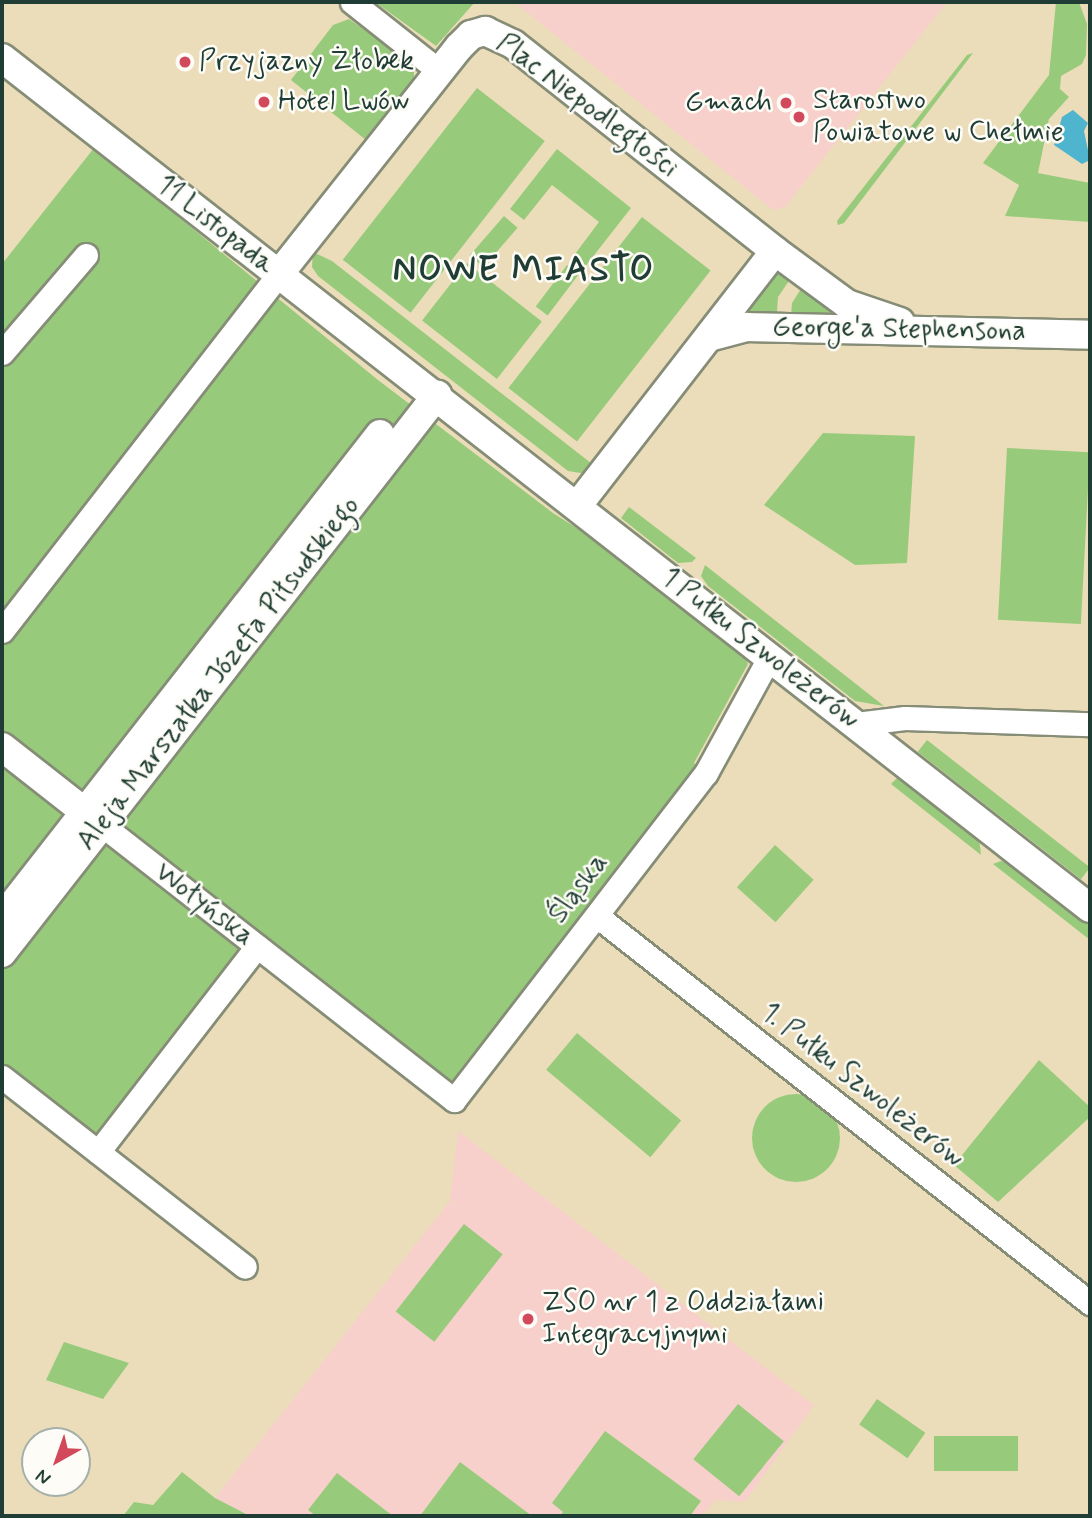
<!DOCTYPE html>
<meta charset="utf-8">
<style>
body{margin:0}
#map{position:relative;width:1092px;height:1518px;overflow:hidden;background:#ecddba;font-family:Mynerve,sans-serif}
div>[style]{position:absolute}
.built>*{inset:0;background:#f7d0cb}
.green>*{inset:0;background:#97cb7b;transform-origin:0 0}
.round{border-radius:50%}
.water>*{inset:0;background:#4fb4cd}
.roads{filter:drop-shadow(2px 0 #868d77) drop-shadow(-2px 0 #868d77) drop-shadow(0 2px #868d77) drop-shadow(0 -2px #868d77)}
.minor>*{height:23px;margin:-11.5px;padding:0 11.5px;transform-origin:11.5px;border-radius:11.5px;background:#fff}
.tertiary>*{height:28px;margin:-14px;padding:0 14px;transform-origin:14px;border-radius:14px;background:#fff}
.dots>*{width:19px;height:19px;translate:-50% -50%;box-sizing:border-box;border:4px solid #fdfcf7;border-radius:50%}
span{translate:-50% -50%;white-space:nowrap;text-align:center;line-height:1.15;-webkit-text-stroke:5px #fdfcf7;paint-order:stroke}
.poi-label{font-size:28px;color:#1f3d34}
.left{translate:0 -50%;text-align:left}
.right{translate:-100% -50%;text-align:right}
.street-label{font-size:28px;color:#1f3d34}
.district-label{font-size:35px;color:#1f3d34;font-weight:700;letter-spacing:2px}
.frame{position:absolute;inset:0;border:4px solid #1f3d34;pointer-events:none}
.north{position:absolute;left:21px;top:1427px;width:70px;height:70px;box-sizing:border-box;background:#fdfcf7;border:2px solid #a4b0a9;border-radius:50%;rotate:220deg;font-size:19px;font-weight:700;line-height:28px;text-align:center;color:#1f3d34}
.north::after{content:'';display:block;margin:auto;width:24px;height:32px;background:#d1495b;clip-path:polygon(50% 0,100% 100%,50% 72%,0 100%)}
</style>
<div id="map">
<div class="built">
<div style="clip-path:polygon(514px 2px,947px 2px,785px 207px,773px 210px)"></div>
<div style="clip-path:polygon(458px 1131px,814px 1405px,745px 1502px,715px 1500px,703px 1516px,250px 1516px,215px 1498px,450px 1201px)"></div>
</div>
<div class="green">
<div style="clip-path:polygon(375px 2px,475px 2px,436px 46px)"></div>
<div style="clip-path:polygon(1056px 2px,1079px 2px,1087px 24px,1086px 55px,1082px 64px,1061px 76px,1060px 89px,1069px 97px,1049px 119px,1038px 173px,1090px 183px,1090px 222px,1005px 216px,1019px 185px,983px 163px,1049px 75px)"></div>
<div style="clip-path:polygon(349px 19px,414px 64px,414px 81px,366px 140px,291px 80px,333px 25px)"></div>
<div style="clip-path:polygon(973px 53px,844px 223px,838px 225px,837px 221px,967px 55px)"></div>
<div style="left:477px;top:88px;width:86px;height:218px;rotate:38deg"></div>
<div style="clip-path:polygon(94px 148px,378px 380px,553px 513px,605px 546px,744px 655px,748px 664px,694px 763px,706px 773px,454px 1100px,257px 946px,98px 1152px,2px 1077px,2px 264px)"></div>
<div style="clip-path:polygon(557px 149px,631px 208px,584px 268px,572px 258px,599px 222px,552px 185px,524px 220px,510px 209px)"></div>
<div style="left:504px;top:216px;width:18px;height:52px;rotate:41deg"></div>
<div style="left:642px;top:217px;width:87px;height:217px;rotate:38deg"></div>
<div style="clip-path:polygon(313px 252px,332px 261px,596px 467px,587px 474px,568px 471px,318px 276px,312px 267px)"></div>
<div style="left:467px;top:263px;width:95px;height:73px;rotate:38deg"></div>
<div style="left:567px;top:265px;width:15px;height:52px;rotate:37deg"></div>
<div style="clip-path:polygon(779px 272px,793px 275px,778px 297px,777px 313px,747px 311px,745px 307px,772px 273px)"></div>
<div style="clip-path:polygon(804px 284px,835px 312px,833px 316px,791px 315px,792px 303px)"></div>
<div style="clip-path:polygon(823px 433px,915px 436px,907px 563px,855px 565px,764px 505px)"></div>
<div style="left:1007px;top:448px;width:83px;height:172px;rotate:3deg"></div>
<div style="clip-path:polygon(629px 507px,696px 558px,692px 562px,678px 563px,621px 518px)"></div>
<div style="clip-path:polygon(705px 565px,884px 706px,855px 701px,708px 586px,701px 576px)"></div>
<div style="left:927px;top:740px;width:207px;height:15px;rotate:38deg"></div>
<div style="clip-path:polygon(899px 776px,979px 838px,981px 855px,891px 784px)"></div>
<div style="left:775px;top:845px;width:52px;height:57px;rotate:42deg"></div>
<div style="clip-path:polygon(1001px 861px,1012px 864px,1090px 926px,1090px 940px,993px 864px)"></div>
<div style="left:577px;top:1033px;width:136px;height:48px;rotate:40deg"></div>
<div style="clip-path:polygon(1039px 1060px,1090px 1107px,1090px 1117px,998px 1202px,954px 1165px)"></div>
<div class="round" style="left:752px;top:1094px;width:88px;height:88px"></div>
<div style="left:464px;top:1224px;width:49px;height:111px;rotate:38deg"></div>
<div style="clip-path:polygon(64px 1342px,129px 1363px,103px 1399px,46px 1380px)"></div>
<div style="left:877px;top:1399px;width:59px;height:31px;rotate:35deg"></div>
<div style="left:738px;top:1404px;width:59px;height:71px;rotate:39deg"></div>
<div style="clip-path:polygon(605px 1431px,701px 1501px,690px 1516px,560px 1516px,563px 1512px,552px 1503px)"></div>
<div style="left:1018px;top:1436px;width:35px;height:84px;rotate:90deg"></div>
<div style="clip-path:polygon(460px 1462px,532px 1516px,420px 1516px)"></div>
<div style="clip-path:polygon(182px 1472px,215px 1498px,250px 1516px,123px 1516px,134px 1502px,153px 1505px)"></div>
<div style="clip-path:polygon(337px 1473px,393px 1516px,316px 1516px,308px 1510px)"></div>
</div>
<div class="water">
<div style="clip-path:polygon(1073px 110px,1088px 123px,1084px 131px,1090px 160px,1082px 164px,1054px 145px,1062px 117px)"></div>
</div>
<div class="roads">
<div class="minor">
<div style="left:352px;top:2px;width:111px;rotate:38.4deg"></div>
<div style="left:2px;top:353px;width:129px;rotate:-49.4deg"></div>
<div style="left:2px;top:631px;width:452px;rotate:-52.2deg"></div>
<div style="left:856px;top:724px;width:49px;rotate:-7deg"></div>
<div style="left:905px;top:718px;width:185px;rotate:1.9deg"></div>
<div style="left:102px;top:825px;width:447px;rotate:38deg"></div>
<div style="left:454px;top:1100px;width:413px;rotate:-52.4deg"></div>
<div style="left:706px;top:773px;width:133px;rotate:-61.3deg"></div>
<div style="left:597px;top:916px;width:627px;rotate:38.13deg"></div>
<div style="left:2px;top:1077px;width:308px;rotate:38deg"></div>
<div style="left:98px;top:1152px;width:260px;rotate:-52.3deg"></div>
</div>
<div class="tertiary">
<div style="left:2px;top:58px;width:1381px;rotate:38deg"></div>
<div style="left:775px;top:251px;width:89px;rotate:36.4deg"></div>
<div style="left:847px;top:304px;width:56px;rotate:18.8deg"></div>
<div style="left:279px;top:274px;width:290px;rotate:-51.6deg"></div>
<div style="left:459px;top:47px;width:17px;rotate:-45deg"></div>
<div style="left:471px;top:35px;width:15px;rotate:-16deg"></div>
<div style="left:485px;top:31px;width:31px;rotate:25deg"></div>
<div style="left:513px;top:44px;width:334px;rotate:38.3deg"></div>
<div style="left:775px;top:251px;width:321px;rotate:127.8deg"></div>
<div style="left:709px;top:337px;width:39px;rotate:-15deg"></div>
<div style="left:747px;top:327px;width:343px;rotate:1.3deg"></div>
<div style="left:2px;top:747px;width:123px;rotate:38.1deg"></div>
<div style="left:2px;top:918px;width:614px;rotate:-52.01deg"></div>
<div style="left:2px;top:953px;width:708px;rotate:-52.06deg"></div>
</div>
</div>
<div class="dots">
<div style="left:185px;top:62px;background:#d1495b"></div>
<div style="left:264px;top:102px;background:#d1495b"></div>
<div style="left:786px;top:103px;background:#d1495b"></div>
<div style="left:799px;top:117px;background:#d1495b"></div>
<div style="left:528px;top:1319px;background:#d1495b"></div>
</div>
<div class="poi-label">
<span class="left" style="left:199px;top:62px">Przyjazny Żłobek</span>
<span class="left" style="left:813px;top:117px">Starostwo<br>Powiatowe w Chełmie</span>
<span class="left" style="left:278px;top:102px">Hotel Lwów</span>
<span class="right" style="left:772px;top:103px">Gmach</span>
<span class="left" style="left:542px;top:1319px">ZSO nr 1 z Oddziałami<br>Integracyjnymi</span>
</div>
<div class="street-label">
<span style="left:587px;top:106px;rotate:37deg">Plac Niepodległości</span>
<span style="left:215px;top:225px;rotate:38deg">11 Listopada</span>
<span style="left:899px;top:330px;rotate:1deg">George'a Stephensona</span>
<span style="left:760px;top:649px;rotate:38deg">1 Pułku Szwoleżerów</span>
<span style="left:219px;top:674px;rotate:-52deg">Aleja Marszałka Józefa Piłsudskiego</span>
<span style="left:579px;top:889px;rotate:-53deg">Śląska</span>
<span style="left:204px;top:905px;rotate:38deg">Wołyńska</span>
<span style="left:862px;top:1086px;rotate:38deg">1. Pułku Szwoleżerów</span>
</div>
<div class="district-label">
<span style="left:524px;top:270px">NOWE MIASTO</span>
</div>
<div class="frame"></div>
<div class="north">N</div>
</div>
